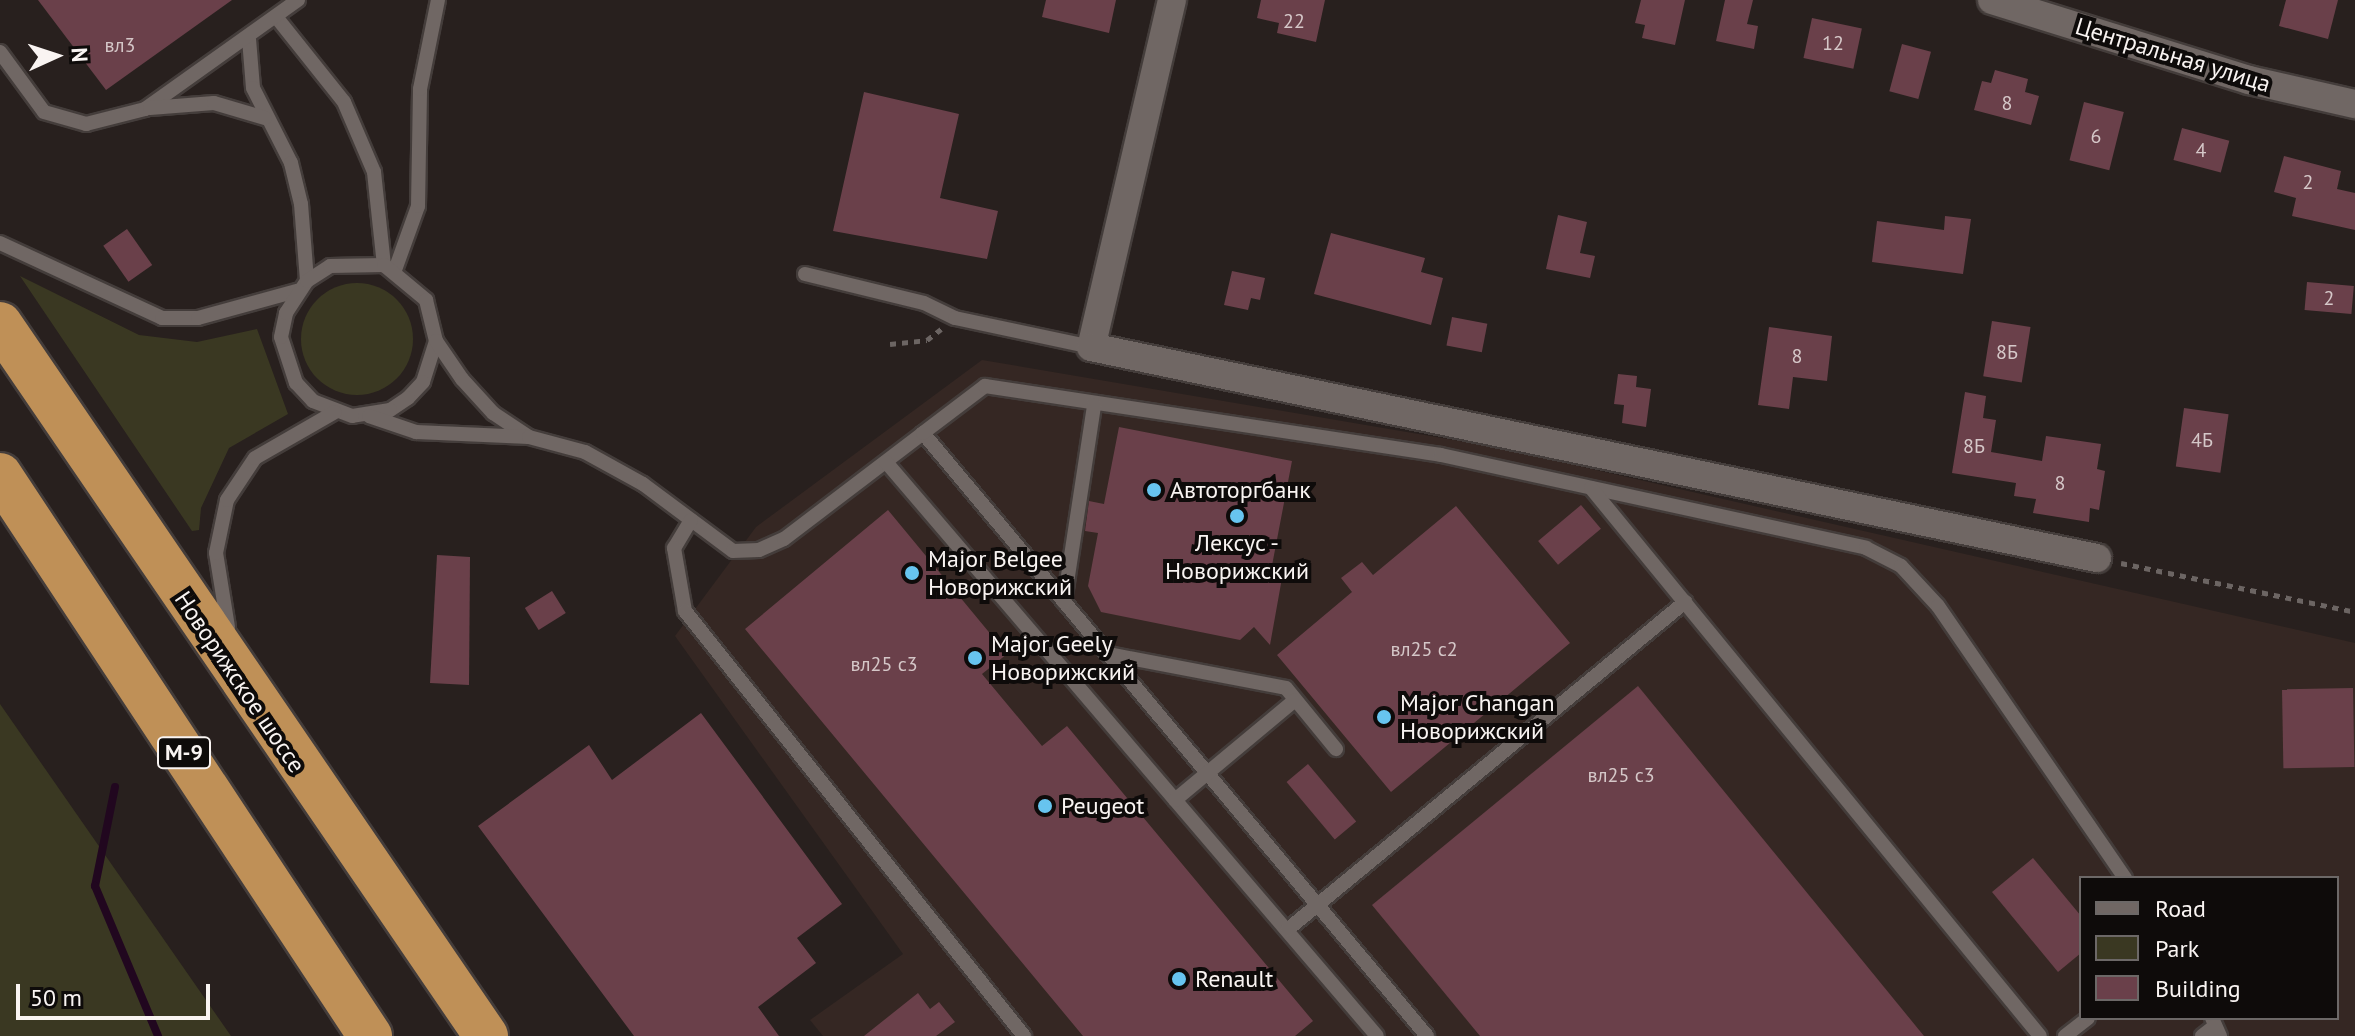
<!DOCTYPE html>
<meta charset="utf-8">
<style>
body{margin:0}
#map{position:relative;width:2355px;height:1036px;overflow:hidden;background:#28201e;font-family:"PT Sans",sans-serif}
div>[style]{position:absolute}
.built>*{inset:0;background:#352723}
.green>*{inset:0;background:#3a3822}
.round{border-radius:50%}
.stream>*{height:8px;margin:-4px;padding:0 4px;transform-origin:4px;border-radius:4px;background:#21071f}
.building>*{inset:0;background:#6a404a;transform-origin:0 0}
.path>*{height:5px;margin-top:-2.5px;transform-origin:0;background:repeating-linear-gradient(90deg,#6c6563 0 6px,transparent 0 12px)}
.roads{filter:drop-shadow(2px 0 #443d3b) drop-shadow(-2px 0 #443d3b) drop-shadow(0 2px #443d3b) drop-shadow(0 -2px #443d3b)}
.service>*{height:14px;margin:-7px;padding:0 7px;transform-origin:7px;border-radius:7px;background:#706764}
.minor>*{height:28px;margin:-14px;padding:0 14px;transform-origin:14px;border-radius:14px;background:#706764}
.motorway>*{height:44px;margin:-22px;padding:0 22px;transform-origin:22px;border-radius:22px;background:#bf9057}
.dots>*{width:22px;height:22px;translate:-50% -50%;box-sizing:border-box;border:4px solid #0e0b0a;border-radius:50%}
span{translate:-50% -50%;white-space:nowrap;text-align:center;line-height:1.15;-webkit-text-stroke:8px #0e0b0a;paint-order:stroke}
.number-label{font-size:20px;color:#d5c7c8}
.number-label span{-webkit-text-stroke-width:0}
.shield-label span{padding:2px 6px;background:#0e0b0a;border:2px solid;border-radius:6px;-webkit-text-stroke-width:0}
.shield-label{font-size:22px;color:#f9f4f2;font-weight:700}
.street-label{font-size:24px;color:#f9f4f2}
.poi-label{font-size:24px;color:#f9f4f2}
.left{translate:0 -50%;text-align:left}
.legend{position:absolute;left:2079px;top:876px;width:260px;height:144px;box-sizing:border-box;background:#0e0b0a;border:2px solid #6c6867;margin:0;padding:10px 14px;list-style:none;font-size:24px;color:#f9f4f2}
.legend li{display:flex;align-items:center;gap:16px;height:40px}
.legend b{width:40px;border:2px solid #6c6867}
.north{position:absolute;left:16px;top:16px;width:80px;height:80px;-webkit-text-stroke:6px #0e0b0a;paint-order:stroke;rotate:87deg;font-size:22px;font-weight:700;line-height:32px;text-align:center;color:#f9f4f2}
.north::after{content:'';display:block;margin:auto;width:28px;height:36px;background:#f9f4f2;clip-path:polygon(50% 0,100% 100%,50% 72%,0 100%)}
.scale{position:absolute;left:16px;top:984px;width:194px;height:36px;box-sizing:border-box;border:4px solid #f9f4f2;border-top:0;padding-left:10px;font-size:24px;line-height:28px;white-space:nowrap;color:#f9f4f2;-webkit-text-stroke:6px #0e0b0a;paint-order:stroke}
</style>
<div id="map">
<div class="built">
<div style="clip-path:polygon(evenodd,982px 360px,1495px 447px,2355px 643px,2355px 1036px,823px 1036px,810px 1020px,903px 954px,675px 636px,756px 527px,982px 360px,2081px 878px,2337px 878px,2337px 1018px,2081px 1018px,2081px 878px)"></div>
</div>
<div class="green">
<div style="clip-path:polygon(20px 276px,139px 335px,197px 342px,257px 329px,288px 414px,229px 448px,201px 508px,199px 530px,192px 531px)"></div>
<div class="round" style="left:301px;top:283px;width:112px;height:112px"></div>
<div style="clip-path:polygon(0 704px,231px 1036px,0 1036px)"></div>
</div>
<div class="stream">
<div style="left:115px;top:787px;width:101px;rotate:101.4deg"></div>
<div style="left:95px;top:886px;width:163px;rotate:67.2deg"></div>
</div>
<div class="building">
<div style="clip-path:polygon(38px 0,232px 0,106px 90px)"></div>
<div style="clip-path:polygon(1046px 0,1116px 0,1109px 33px,1042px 17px)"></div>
<div style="clip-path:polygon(1261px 0,1325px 0,1316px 42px,1277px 33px,1279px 23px,1257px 18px)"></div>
<div style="clip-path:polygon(1641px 0,1685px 0,1675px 45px,1642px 38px,1645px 25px,1635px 23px)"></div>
<div style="clip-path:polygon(1725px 0,1753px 0,1747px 24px,1758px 26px,1754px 49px,1716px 41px)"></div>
<div style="clip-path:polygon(2286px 0,2338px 0,2328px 39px,2279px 26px)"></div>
<div style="left:1812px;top:18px;width:51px;height:41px;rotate:12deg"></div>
<div style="left:1902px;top:44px;width:30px;height:49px;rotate:15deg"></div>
<div style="clip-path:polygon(1995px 70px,2028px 79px,2025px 92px,2039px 96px,2031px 125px,1974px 110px,1982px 81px,1991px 83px)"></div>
<div style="clip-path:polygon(864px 92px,959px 114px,940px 198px,998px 211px,987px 259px,833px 231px)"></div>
<div style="left:2084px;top:102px;width:41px;height:60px;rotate:14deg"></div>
<div style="left:2182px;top:128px;width:49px;height:33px;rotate:15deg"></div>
<div style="clip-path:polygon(2284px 156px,2341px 171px,2337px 189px,2355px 193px,2355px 230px,2292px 216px,2296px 198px,2274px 192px)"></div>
<div style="clip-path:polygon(1558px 215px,1587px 222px,1580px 253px,1595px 256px,1590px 278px,1546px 269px)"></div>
<div style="clip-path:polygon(1945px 216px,1971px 219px,1963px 274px,1872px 262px,1877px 221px,1944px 230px)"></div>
<div style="left:127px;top:229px;width:44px;height:29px;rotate:55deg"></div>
<div style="clip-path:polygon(1331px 233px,1425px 258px,1421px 272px,1443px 278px,1431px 325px,1314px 294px)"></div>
<div style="clip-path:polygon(1232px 271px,1265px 278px,1260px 300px,1251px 298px,1248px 310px,1224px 305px)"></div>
<div style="left:2307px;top:282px;width:47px;height:28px;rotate:5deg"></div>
<div style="left:1452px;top:317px;width:36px;height:29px;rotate:11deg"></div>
<div style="left:1992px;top:321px;width:39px;height:56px;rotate:9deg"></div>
<div style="clip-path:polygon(1769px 327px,1832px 336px,1827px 381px,1793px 377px,1789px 409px,1758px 405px)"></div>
<div style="clip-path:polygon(1618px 374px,1637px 376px,1636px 387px,1651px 389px,1646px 427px,1622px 423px,1624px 405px,1614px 404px)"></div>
<div style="clip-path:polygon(1965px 392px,1986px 396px,1983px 418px,1996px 420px,1991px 452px,2042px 461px,2046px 436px,2101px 444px,2097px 469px,2105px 471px,2099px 510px,2090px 508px,2089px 522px,2033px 513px,2036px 499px,2014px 496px,2016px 483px,1952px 473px)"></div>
<div style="left:2184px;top:408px;width:45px;height:59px;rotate:8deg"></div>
<div style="clip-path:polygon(1119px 427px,1292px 461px,1270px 576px,1282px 578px,1270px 645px,1254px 627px,1240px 640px,1101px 612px,1088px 586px,1098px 533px,1085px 531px,1089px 501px,1104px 504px)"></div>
<div style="left:1581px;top:505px;width:31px;height:56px;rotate:50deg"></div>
<div style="clip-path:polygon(1456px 506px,1570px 643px,1391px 792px,1277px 655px,1352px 592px,1341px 578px,1362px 562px,1373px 575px)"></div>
<div style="clip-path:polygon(888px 510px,1007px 654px,982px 674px,1042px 746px,1067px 726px,1313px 1021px,1295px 1036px,1083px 1036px,745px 629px)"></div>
<div style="clip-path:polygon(437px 555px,470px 557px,469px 685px,430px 683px)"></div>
<div style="left:552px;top:591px;width:26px;height:32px;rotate:58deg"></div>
<div style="clip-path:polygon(1638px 686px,1924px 1036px,1480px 1036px,1372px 905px)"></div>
<div style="left:2353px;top:688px;width:79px;height:71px;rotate:89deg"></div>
<div style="clip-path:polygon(701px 713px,842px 904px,797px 938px,816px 963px,758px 1007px,779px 1036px,634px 1036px,478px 826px,589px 745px,612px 780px)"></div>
<div style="left:1308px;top:764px;width:75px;height:28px;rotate:50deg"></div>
<div style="clip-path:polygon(2033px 858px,2081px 916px,2081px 953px,2058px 972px,1992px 892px)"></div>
<div style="clip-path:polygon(918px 993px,930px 1009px,939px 1002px,955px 1022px,936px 1036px,864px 1036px)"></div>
</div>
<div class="path">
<div style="left:890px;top:344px;width:37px;rotate:-6deg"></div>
<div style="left:927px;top:340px;width:18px;rotate:-38deg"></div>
<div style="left:2121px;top:563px;width:239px;rotate:11.8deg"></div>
</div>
<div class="roads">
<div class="service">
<div style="left:277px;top:18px;width:107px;rotate:51.4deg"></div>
<div style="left:344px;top:102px;width:76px;rotate:66.8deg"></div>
<div style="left:374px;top:172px;width:94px;rotate:83.9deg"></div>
<div style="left:249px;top:39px;width:49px;rotate:85.3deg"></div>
<div style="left:253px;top:88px;width:84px;rotate:63.1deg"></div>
<div style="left:291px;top:163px;width:42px;rotate:76.3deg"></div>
<div style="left:301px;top:204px;width:77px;rotate:85.5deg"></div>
<div style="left:0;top:52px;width:74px;rotate:53.7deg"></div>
<div style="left:44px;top:112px;width:44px;rotate:15.9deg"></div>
<div style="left:86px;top:124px;width:61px;rotate:-14.3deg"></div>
<div style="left:145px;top:109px;width:188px;rotate:-35.5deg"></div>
<div style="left:150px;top:108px;width:64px;rotate:-4.5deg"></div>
<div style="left:214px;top:103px;width:53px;rotate:16.4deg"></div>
<div style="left:0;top:243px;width:179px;rotate:24.8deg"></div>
<div style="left:162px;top:318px;width:36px"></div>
<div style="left:198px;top:318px;width:103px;rotate:-15.3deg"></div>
<div style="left:395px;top:270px;width:68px;rotate:-70.2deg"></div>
<div style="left:418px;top:206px;width:117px;rotate:-89deg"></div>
<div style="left:420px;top:89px;width:91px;rotate:-78.6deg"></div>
<div style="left:805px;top:274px;width:122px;rotate:13.7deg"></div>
<div style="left:924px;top:303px;width:34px;rotate:26deg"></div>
<div style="left:955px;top:318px;width:139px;rotate:12deg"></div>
<div style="left:436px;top:341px;width:43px;rotate:107.6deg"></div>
<div style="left:423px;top:382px;width:22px;rotate:133deg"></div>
<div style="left:408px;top:398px;width:22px;rotate:146deg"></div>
<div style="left:390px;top:410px;width:38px;rotate:171deg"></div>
<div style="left:352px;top:416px;width:42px;rotate:-159deg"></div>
<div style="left:313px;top:401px;width:25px;rotate:-133deg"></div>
<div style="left:296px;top:383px;width:48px;rotate:-108.1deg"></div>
<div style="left:281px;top:337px;width:25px;rotate:-78deg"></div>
<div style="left:286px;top:313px;width:38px;rotate:-57deg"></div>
<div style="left:307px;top:281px;width:27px;rotate:-33deg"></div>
<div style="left:330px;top:266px;width:54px;rotate:-1.1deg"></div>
<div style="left:384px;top:265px;width:55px;rotate:39.8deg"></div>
<div style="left:426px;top:300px;width:42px;rotate:76.3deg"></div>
<div style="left:436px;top:341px;width:46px;rotate:55.6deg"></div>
<div style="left:462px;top:379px;width:46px;rotate:47.6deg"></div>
<div style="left:493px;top:413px;width:43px;rotate:33.7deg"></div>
<div style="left:369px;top:416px;width:50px;rotate:18.8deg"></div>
<div style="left:416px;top:432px;width:113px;rotate:2.5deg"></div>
<div style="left:529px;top:437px;width:58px;rotate:15deg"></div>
<div style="left:585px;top:452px;width:66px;rotate:28.9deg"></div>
<div style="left:643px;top:484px;width:112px;rotate:36.7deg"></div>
<div style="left:733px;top:551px;width:26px;rotate:-2deg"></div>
<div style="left:759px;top:550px;width:27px;rotate:-24deg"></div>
<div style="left:784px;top:539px;width:175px;rotate:-37.3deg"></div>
<div style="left:923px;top:433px;width:786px;rotate:50.11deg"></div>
<div style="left:923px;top:433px;width:78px;rotate:-37.2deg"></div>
<div style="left:985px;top:386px;width:461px;rotate:8.6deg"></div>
<div style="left:1441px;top:455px;width:435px;rotate:12.3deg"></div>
<div style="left:1866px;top:548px;width:39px;rotate:27deg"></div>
<div style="left:1901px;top:566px;width:54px;rotate:47.2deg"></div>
<div style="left:1938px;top:606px;width:330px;rotate:55.5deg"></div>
<div style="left:886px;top:462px;width:755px;rotate:49.46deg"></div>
<div style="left:1591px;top:488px;width:708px;rotate:50.67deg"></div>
<div style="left:691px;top:520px;width:33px;rotate:121deg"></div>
<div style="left:674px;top:548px;width:64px;rotate:80.1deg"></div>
<div style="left:685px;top:611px;width:544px;rotate:51.42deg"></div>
<div style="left:1064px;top:602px;width:199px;rotate:-81.3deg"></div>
<div style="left:228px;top:627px;width:75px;rotate:-99.2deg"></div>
<div style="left:216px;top:553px;width:54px;rotate:-78.3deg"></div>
<div style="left:227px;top:500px;width:50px;rotate:-56.3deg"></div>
<div style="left:255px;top:458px;width:92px;rotate:-29.9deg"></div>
<div style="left:1108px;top:654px;width:181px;rotate:10.8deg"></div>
<div style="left:1286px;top:688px;width:79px;rotate:50.7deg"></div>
<div style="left:1175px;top:800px;width:156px;rotate:-39.8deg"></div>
<div style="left:1287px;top:930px;width:516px;rotate:-39.49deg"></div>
<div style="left:2212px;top:1018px;width:20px;rotate:66deg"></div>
<div style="left:2065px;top:1036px;width:29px;rotate:-38deg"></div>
<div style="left:2202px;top:1036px;width:16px;rotate:-38deg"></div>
</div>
<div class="minor">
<div style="left:1172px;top:0;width:356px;rotate:103.1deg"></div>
<div style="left:1091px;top:347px;width:1028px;rotate:11.85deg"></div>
<div style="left:1992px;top:0;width:269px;rotate:17.3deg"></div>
<div style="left:2249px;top:80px;width:109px;rotate:12.8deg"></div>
</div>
<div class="motorway">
<div style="left:0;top:324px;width:862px;rotate:55.68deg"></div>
<div style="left:0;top:475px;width:672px;rotate:56.59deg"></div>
</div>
</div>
<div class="dots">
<div style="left:1154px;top:490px;background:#67c4ef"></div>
<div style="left:1237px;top:516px;background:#67c4ef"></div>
<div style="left:912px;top:573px;background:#67c4ef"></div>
<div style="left:975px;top:658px;background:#67c4ef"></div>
<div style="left:1384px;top:717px;background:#67c4ef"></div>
<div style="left:1045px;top:806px;background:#67c4ef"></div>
<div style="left:1179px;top:979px;background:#67c4ef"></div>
</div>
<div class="number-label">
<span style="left:1294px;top:21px">22</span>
<span style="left:1833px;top:43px">12</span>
<span style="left:120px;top:45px">вл3</span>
<span style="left:2007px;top:103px">8</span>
<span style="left:2096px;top:136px">6</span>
<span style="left:2201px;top:150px">4</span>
<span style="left:2308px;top:182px">2</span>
<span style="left:2329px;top:298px">2</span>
<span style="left:2007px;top:352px">8Б</span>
<span style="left:1797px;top:356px">8</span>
<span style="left:2202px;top:440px">4Б</span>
<span style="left:1974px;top:446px">8Б</span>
<span style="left:2060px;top:483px">8</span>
<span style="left:1424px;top:649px">вл25 с2</span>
<span style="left:884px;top:664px">вл25 с3</span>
<span style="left:1621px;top:775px">вл25 с3</span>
</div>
<div class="shield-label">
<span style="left:184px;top:753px">М-9</span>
</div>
<div class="street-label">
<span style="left:2173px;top:55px;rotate:17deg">Центральная улица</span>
<span style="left:240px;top:682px;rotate:56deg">Новорижское шоссе</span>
</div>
<div class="poi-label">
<span class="left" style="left:1170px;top:490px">Автоторгбанк</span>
<span style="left:1237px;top:557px">Лексус -<br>Новорижский</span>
<span class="left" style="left:928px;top:573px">Major Belgee<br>Новорижский</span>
<span class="left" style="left:991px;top:658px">Major Geely<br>Новорижский</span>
<span class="left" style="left:1400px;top:717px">Major Changan<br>Новорижский</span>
<span class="left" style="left:1061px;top:806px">Peugeot</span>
<span class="left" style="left:1195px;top:979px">Renault</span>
</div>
<ul class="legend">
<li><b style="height:10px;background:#706764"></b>Road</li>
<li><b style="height:22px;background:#3a3822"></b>Park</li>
<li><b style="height:22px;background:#6a404a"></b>Building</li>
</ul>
<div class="north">N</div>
<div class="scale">50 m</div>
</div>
